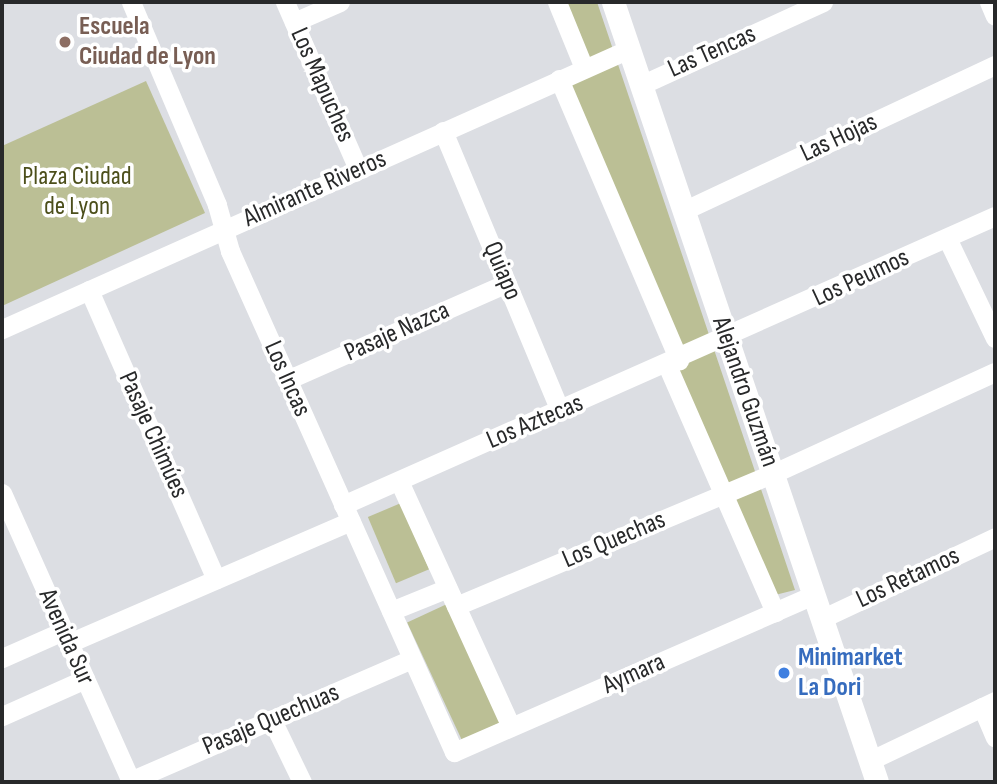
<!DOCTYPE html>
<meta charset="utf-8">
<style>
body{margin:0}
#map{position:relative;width:997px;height:784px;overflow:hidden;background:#dcdee3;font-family:"Sofia Sans Condensed",sans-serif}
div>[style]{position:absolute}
.green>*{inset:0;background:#bbbf95;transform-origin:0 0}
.minor>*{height:19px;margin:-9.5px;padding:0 9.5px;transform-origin:9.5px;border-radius:9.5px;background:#fff}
.tertiary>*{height:23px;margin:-11.5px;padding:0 11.5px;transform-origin:11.5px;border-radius:11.5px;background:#fff}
.dots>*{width:19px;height:19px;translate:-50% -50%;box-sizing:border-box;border:4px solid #fff;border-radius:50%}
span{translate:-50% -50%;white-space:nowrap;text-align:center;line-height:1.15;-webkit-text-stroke:7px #fff;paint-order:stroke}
.education-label{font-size:26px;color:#785e54;font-weight:700}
.left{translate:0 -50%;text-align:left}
.street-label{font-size:26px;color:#28292a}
.park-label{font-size:26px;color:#4c4f1b}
.shop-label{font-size:26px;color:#366cbe;font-weight:700}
.frame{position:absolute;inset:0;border:4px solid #28292a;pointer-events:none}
</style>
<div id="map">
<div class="green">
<div style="clip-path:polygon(562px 2px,597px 2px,795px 590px,775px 595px,674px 370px,568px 84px,590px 75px)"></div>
<div style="clip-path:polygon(146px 81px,205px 213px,2px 306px,2px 146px)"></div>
<div style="left:401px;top:503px;width:72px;height:36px;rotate:67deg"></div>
<div style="left:447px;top:604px;width:130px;height:44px;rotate:65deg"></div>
</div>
<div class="minor">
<div style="left:131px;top:2px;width:220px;rotate:67deg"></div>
<div style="left:217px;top:205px;width:48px;rotate:74.2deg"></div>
<div style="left:230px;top:251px;width:549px;rotate:65.91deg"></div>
<div style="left:454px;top:752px;width:392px;rotate:-23.6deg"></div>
<div style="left:285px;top:2px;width:182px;rotate:66.4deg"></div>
<div style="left:557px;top:2px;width:71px;rotate:67.8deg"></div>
<div style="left:989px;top:2px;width:15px;rotate:67deg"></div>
<div style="left:294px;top:22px;width:50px;rotate:-23.5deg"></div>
<div style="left:559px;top:79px;width:306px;rotate:66.9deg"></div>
<div style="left:641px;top:85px;width:200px;rotate:-24.5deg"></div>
<div style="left:443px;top:131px;width:303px;rotate:67.3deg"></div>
<div style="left:683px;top:211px;width:344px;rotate:-25.1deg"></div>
<div style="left:947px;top:238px;width:111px;rotate:64.4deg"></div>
<div style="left:89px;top:290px;width:316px;rotate:66.3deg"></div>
<div style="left:2px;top:329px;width:687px;rotate:-24.06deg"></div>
<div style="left:667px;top:365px;width:270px;rotate:66.4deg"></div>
<div style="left:287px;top:380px;width:240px;rotate:-23.8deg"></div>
<div style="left:399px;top:481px;width:270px;rotate:65.5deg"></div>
<div style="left:2px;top:493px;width:316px;rotate:65.9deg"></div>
<div style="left:343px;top:505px;width:713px;rotate:-23.91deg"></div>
<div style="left:456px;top:606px;width:342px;rotate:-22.7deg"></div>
<div style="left:772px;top:474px;width:245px;rotate:-24.6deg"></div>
<div style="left:391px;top:611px;width:61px;rotate:-22deg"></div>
<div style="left:821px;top:619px;width:192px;rotate:-25.2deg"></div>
<div style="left:69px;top:643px;width:307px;rotate:-23.4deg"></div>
<div style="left:2px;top:658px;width:67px;rotate:-23.9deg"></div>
<div style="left:982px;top:707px;width:33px;rotate:67deg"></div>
<div style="left:2px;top:716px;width:91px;rotate:-24deg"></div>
<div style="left:272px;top:720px;width:69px;rotate:64.2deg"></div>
<div style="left:869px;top:761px;width:140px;rotate:-25.5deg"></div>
<div style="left:130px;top:781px;width:307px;rotate:-23.4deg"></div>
</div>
<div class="tertiary">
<div style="left:613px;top:2px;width:823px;rotate:71.3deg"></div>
</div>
<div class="dots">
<div style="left:65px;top:42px;background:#8d6e63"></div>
<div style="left:784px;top:673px;background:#3f7fe0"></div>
</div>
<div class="education-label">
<span class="left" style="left:79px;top:42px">Escuela<br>Ciudad de Lyon</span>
</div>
<div class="street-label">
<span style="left:712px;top:52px;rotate:-24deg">Las Tencas</span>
<span style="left:322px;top:85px;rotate:66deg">Los Mapuches</span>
<span style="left:839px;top:138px;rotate:-25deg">Las Hojas</span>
<span style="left:315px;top:189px;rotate:-24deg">Almirante Riveros</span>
<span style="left:502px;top:271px;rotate:67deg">Quiapo</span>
<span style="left:861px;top:278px;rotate:-25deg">Los Peumos</span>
<span style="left:397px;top:332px;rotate:-24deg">Pasaje Nazca</span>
<span style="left:287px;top:379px;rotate:66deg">Los Incas</span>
<span style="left:745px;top:392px;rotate:71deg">Alejandro Guzmán</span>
<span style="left:535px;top:422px;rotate:-23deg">Los Aztecas</span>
<span style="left:153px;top:435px;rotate:66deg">Pasaje Chimúes</span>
<span style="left:614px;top:540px;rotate:-23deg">Los Quechas</span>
<span style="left:908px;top:578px;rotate:-25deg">Los Retamos</span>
<span style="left:66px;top:637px;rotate:66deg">Avenida Sur</span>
<span style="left:634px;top:674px;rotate:-24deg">Aymara</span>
<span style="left:271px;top:720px;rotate:-23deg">Pasaje Quechuas</span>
</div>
<div class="park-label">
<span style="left:77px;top:192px">Plaza Ciudad<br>de Lyon</span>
</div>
<div class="shop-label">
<span class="left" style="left:798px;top:673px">Minimarket<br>La Dori</span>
</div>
<div class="frame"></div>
</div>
